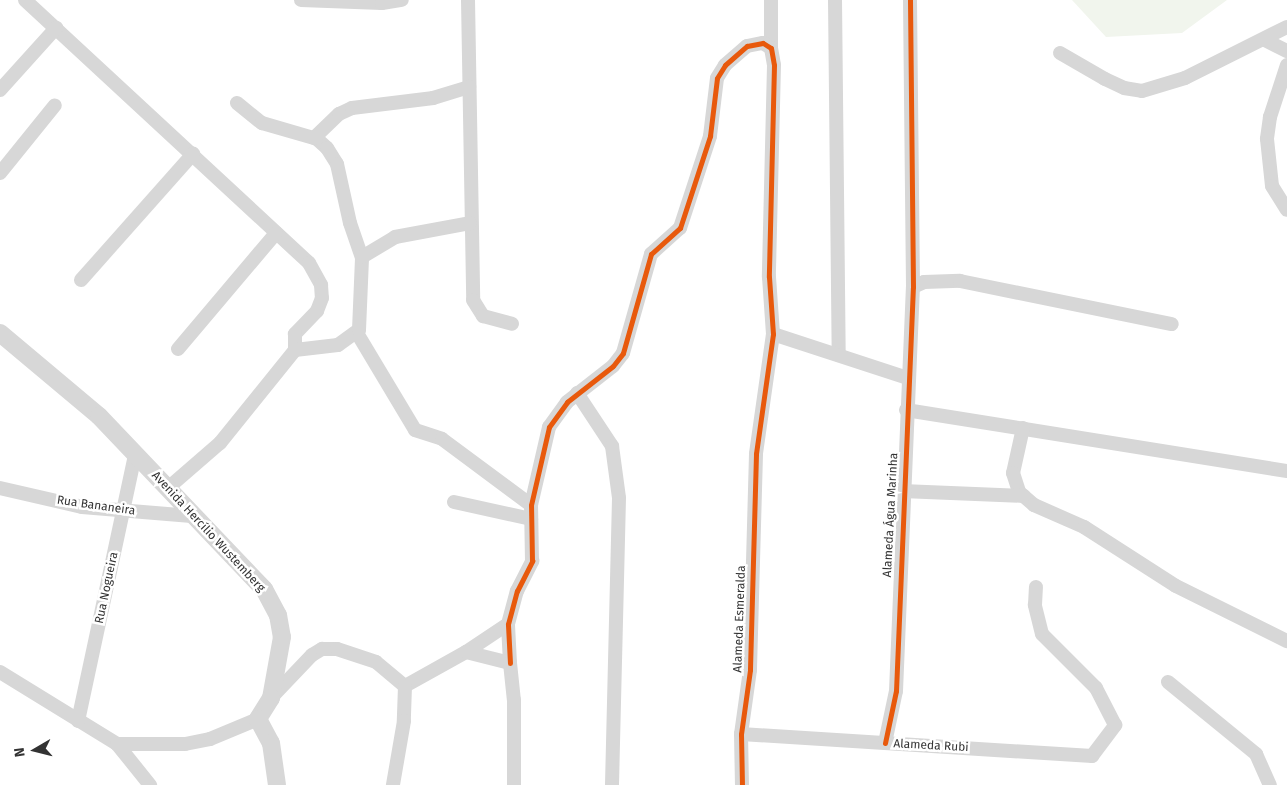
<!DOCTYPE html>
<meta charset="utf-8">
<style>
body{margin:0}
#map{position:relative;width:1287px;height:785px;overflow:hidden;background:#fff;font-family:"Fira Sans",sans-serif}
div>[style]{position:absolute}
.green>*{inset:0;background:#f1f5ed}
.minor>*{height:14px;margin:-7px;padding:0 7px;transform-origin:7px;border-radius:7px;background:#d7d7d7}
.tertiary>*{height:18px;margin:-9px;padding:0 9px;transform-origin:9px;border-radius:9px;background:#d7d7d7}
.cycleway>*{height:5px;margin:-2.5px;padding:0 2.5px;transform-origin:2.5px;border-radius:2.5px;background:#e8590c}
span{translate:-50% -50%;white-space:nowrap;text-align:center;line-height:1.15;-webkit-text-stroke:5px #fff;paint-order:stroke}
.street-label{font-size:12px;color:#333}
.north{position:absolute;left:10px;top:725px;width:50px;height:50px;-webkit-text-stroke:4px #fff;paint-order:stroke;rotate:262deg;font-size:14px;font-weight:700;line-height:20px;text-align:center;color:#333}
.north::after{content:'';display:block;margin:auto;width:18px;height:22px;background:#333;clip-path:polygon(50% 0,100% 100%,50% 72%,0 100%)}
</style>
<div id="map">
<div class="green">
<div style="clip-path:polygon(1072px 0,1227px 0,1182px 33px,1106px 37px)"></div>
</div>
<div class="minor">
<div style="left:25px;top:0;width:387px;rotate:42.8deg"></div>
<div style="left:309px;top:263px;width:25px;rotate:61deg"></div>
<div style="left:321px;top:285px;width:13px;rotate:86deg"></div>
<div style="left:322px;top:298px;width:14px;rotate:111deg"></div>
<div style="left:317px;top:311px;width:32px;rotate:134deg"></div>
<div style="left:295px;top:334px;width:16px;rotate:90deg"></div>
<div style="left:301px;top:0;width:81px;rotate:2.1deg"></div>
<div style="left:382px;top:3px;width:20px;rotate:-9deg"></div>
<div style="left:468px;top:0;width:300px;rotate:89deg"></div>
<div style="left:473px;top:300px;width:19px;rotate:58deg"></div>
<div style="left:483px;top:316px;width:30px;rotate:15deg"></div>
<div style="left:771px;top:0;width:48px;rotate:90deg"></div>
<div style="left:835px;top:0;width:355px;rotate:89.4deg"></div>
<div style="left:1265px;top:40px;width:25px;rotate:27deg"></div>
<div style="left:1060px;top:53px;width:52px;rotate:30deg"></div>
<div style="left:1105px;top:79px;width:21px;rotate:25deg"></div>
<div style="left:1124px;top:88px;width:18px;rotate:9deg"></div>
<div style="left:1142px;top:91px;width:45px;rotate:-16.8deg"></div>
<div style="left:1185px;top:78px;width:114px;rotate:-26.6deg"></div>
<div style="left:1287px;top:65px;width:55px;rotate:108.1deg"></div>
<div style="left:1270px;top:117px;width:22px;rotate:98deg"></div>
<div style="left:1267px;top:139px;width:47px;rotate:83.9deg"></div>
<div style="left:1272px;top:186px;width:28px;rotate:58deg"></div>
<div style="left:0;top:90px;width:84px;rotate:-47.9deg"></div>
<div style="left:237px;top:103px;width:32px;rotate:39deg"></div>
<div style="left:262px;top:123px;width:57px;rotate:16.2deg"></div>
<div style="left:317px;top:139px;width:13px;rotate:42deg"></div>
<div style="left:327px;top:148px;width:19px;rotate:58deg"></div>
<div style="left:337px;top:164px;width:60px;rotate:77.6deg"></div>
<div style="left:350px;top:223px;width:36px;rotate:71deg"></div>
<div style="left:314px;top:138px;width:35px;rotate:-44deg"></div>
<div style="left:339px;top:114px;width:14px;rotate:-25deg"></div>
<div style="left:352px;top:108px;width:82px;rotate:-7deg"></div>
<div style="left:433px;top:98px;width:38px;rotate:-17deg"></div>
<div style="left:0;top:173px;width:87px;rotate:-51deg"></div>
<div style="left:81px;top:280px;width:169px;rotate:-48.4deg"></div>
<div style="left:913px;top:287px;width:12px;rotate:-24deg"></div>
<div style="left:924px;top:282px;width:36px;rotate:-2deg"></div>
<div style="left:960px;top:281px;width:216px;rotate:11.5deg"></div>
<div style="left:357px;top:333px;width:113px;rotate:59.1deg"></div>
<div style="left:415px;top:430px;width:28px;rotate:18deg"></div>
<div style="left:442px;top:439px;width:111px;rotate:36.6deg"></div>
<div style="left:773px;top:334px;width:142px;rotate:18.1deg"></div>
<div style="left:178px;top:349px;width:152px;rotate:-49.8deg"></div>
<div style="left:577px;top:393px;width:64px;rotate:56.6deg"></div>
<div style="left:612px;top:446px;width:52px;rotate:82.3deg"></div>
<div style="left:619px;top:498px;width:287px;rotate:91.4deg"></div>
<div style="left:906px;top:410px;width:386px;rotate:9.1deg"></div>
<div style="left:1023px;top:428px;width:46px;rotate:102.5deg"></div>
<div style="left:1013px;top:473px;width:20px;rotate:72deg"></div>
<div style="left:1019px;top:492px;width:20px;rotate:41deg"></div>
<div style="left:1034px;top:505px;width:55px;rotate:23.7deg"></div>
<div style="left:1084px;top:527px;width:109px;rotate:32.7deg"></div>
<div style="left:1176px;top:586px;width:124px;rotate:26.4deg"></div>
<div style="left:0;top:488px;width:84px;rotate:13deg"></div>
<div style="left:82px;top:507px;width:110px;rotate:4.7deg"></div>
<div style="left:168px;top:488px;width:69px;rotate:-40.9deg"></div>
<div style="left:220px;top:443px;width:119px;rotate:-51.1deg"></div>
<div style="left:295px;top:350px;width:43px;rotate:-6.6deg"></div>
<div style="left:338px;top:345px;width:26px;rotate:-36deg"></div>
<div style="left:359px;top:330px;width:73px;rotate:-87.6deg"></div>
<div style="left:362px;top:257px;width:39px;rotate:-31deg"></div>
<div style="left:395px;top:237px;width:76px;rotate:-10.6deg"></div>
<div style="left:902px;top:491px;width:122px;rotate:2.3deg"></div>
<div style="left:454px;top:502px;width:79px;rotate:12.4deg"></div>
<div style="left:466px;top:652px;width:50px;rotate:-33.7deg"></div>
<div style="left:510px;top:663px;width:39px;rotate:-93deg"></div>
<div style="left:508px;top:624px;width:34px;rotate:-75deg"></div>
<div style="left:517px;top:591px;width:34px;rotate:-63deg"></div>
<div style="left:532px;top:561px;width:56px;rotate:-91deg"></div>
<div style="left:531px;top:505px;width:80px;rotate:-77deg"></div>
<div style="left:549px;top:427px;width:31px;rotate:-54deg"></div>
<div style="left:567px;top:402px;width:58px;rotate:-38deg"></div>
<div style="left:613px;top:366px;width:16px;rotate:-52deg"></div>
<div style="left:623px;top:353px;width:103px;rotate:-74.2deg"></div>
<div style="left:651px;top:254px;width:39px;rotate:-42deg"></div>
<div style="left:680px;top:228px;width:97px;rotate:-71.9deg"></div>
<div style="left:710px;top:136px;width:58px;rotate:-83.1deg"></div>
<div style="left:717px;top:78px;width:15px;rotate:-58deg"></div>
<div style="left:725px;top:65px;width:29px;rotate:-41deg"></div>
<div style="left:747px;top:46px;width:16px;rotate:-11deg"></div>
<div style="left:763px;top:43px;width:9px;rotate:32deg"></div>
<div style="left:771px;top:48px;width:17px;rotate:80deg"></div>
<div style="left:774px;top:65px;width:212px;rotate:91.4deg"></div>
<div style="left:769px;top:277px;width:57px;rotate:86deg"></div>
<div style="left:773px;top:334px;width:121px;rotate:98.1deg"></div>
<div style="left:756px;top:454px;width:216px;rotate:91.6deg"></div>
<div style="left:750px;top:670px;width:65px;rotate:98deg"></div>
<div style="left:741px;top:734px;width:51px;rotate:88.9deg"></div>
<div style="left:0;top:672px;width:137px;rotate:31.6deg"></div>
<div style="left:117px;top:744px;width:53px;rotate:51.2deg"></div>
<div style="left:1168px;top:682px;width:114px;rotate:39.3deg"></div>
<div style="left:1256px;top:754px;width:34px;rotate:66deg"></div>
<div style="left:405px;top:686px;width:70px;rotate:-29.1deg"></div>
<div style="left:466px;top:652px;width:45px;rotate:14deg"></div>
<div style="left:510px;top:663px;width:37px;rotate:84deg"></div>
<div style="left:514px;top:700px;width:85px;rotate:90deg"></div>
<div style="left:271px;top:698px;width:59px;rotate:-46.4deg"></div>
<div style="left:312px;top:655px;width:12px;rotate:-31deg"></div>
<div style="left:322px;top:649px;width:15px"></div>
<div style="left:337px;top:649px;width:41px;rotate:18.4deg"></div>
<div style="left:376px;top:662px;width:38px;rotate:40deg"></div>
<div style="left:405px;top:686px;width:35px;rotate:92deg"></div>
<div style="left:404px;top:721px;width:65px;rotate:99.8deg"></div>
<div style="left:78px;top:721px;width:273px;rotate:-77.9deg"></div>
<div style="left:741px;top:734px;width:352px;rotate:3.6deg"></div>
<div style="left:1092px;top:756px;width:39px;rotate:-53deg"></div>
<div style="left:1115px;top:725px;width:42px;rotate:-117.2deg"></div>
<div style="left:1096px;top:688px;width:76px;rotate:-135deg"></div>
<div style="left:1042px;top:634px;width:30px;rotate:-104deg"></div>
<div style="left:1035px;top:605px;width:18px;rotate:-87deg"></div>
<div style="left:885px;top:743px;width:53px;rotate:-78.1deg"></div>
<div style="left:896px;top:691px;width:404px;rotate:-87.6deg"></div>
<div style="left:913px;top:287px;width:287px;rotate:-90.6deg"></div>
<div style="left:117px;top:744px;width:68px"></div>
<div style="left:185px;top:744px;width:25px;rotate:-11deg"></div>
<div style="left:210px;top:739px;width:52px;rotate:-22.6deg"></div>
</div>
<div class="tertiary">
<div style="left:0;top:333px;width:129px;rotate:40deg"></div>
<div style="left:99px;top:416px;width:239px;rotate:46.4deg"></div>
<div style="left:264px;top:589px;width:30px;rotate:62deg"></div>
<div style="left:278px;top:615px;width:22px;rotate:80deg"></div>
<div style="left:282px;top:637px;width:62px;rotate:100.2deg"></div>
<div style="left:271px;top:698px;width:25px;rotate:122deg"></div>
<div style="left:258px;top:719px;width:27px;rotate:62deg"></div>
<div style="left:271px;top:743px;width:42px;rotate:81.9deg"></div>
</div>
<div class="cycleway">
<div style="left:510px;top:663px;width:39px;rotate:-93deg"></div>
<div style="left:508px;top:624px;width:34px;rotate:-75deg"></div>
<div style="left:517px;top:591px;width:34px;rotate:-63deg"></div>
<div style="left:532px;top:561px;width:56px;rotate:-91deg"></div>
<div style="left:531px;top:505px;width:80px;rotate:-77deg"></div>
<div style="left:549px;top:427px;width:31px;rotate:-54deg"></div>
<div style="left:567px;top:402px;width:58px;rotate:-38deg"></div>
<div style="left:613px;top:366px;width:16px;rotate:-52deg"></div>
<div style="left:623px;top:353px;width:103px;rotate:-74.2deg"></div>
<div style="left:651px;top:254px;width:39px;rotate:-42deg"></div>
<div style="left:680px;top:228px;width:97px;rotate:-71.9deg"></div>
<div style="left:710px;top:136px;width:58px;rotate:-83.1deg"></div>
<div style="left:717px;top:78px;width:15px;rotate:-58deg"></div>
<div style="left:725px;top:65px;width:29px;rotate:-41deg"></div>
<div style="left:747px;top:46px;width:16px;rotate:-11deg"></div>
<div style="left:763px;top:43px;width:9px;rotate:32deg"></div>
<div style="left:771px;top:48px;width:17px;rotate:80deg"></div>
<div style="left:774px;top:65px;width:212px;rotate:91.4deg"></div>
<div style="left:769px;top:277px;width:57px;rotate:86deg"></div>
<div style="left:773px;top:334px;width:121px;rotate:98.1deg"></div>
<div style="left:756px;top:454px;width:216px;rotate:91.6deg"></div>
<div style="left:750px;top:670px;width:65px;rotate:98deg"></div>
<div style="left:741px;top:734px;width:51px;rotate:88.9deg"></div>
<div style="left:885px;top:743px;width:53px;rotate:-78.1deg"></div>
<div style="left:896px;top:691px;width:404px;rotate:-87.6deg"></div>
<div style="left:913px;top:287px;width:287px;rotate:-90.6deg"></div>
</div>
<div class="street-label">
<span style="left:96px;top:506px;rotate:8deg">Rua Bananeira</span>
<span style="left:891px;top:515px;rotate:-87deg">Alameda Água Marinha</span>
<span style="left:208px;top:532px;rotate:47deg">Avenida Hercílio Wustemberg</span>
<span style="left:107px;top:588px;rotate:-78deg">Rua Nogueira</span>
<span style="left:740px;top:619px;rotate:-88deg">Alameda Esmeralda</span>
<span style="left:931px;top:746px;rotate:3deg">Alameda Rubi</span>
</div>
<div class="north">N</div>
</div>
